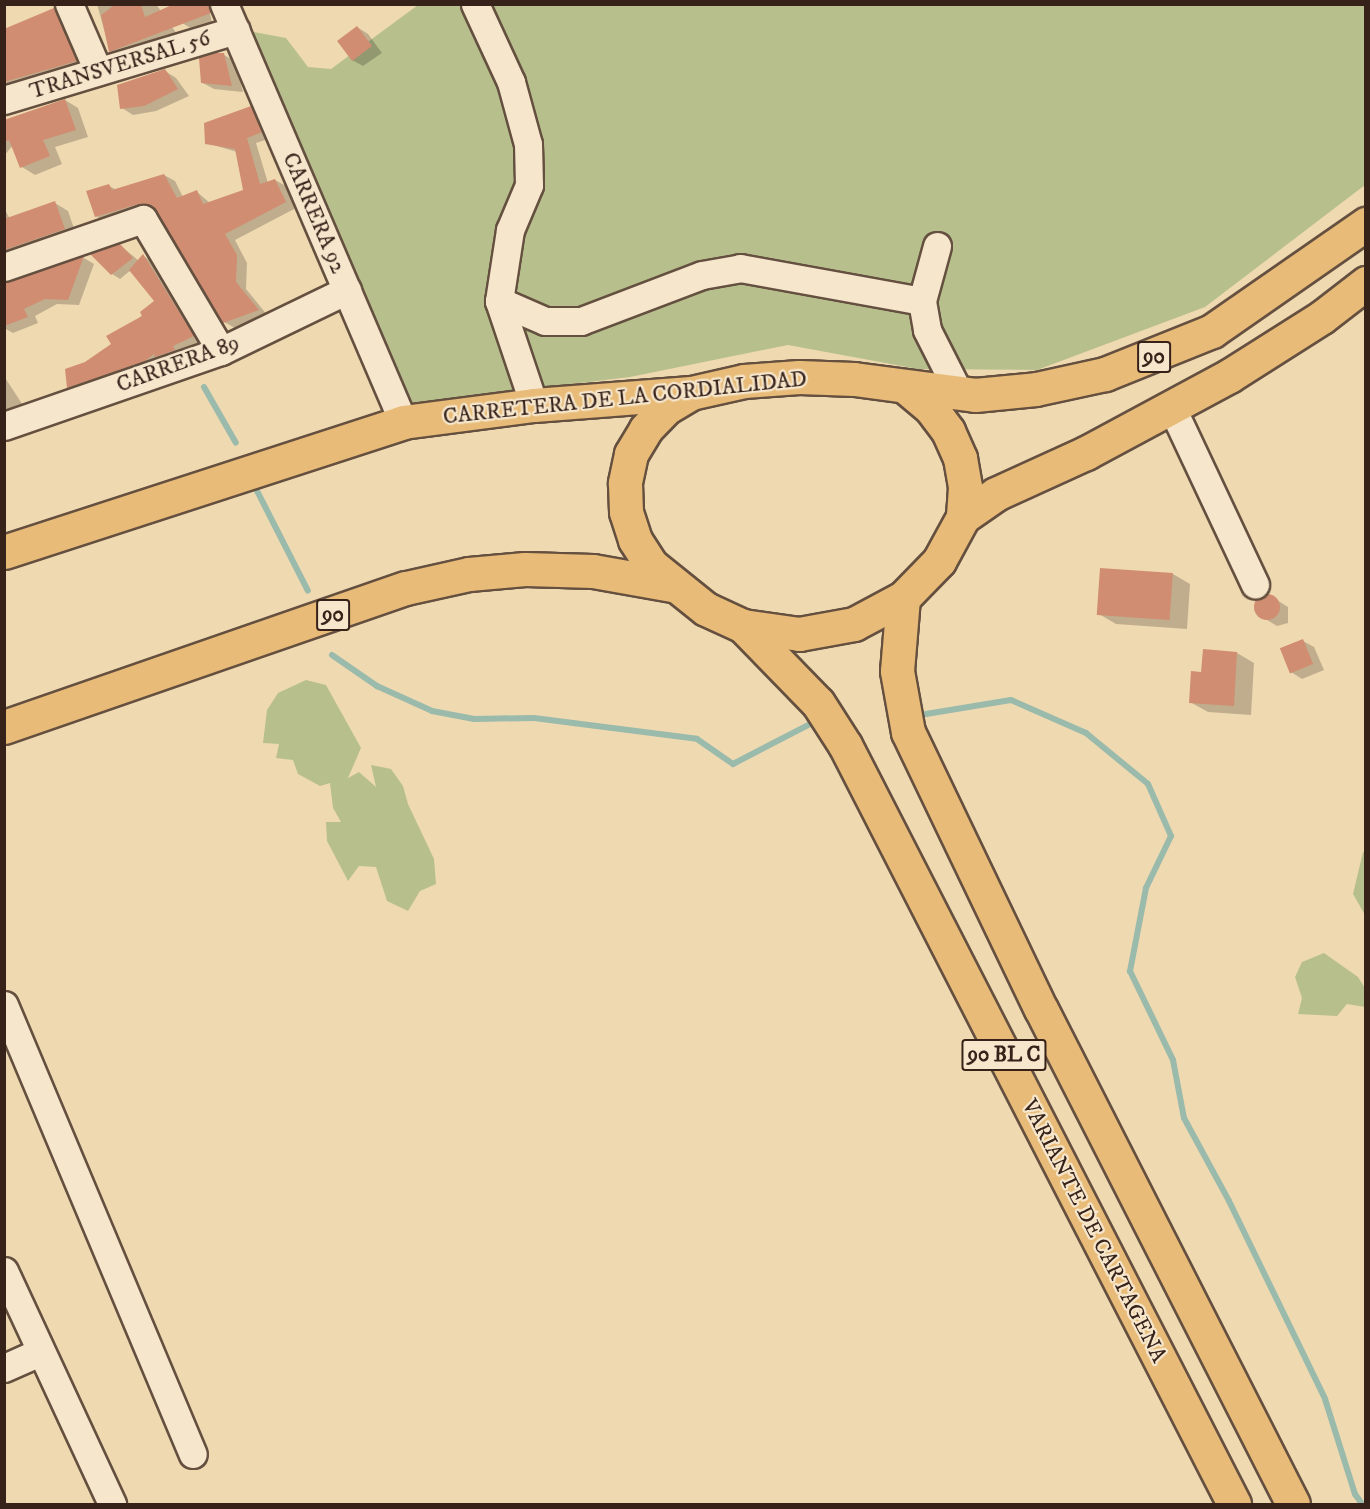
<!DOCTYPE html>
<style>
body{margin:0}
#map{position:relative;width:1370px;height:1509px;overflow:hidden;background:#efd9b1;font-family:"IM FELL DW Pica",serif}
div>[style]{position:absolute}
.green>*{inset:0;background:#b7c08d}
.shadow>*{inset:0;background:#0003}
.stream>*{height:6px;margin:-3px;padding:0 3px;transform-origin:3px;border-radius:3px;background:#9abaab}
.building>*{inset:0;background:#d18d71;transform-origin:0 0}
.round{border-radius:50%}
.roads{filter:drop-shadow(2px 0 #655040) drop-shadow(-2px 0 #655040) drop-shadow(0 2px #655040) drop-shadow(0 -2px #655040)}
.minor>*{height:27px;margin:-13.5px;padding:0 13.5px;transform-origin:13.5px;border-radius:13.5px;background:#f5e6cc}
.highway>*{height:33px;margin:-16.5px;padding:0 16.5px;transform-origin:16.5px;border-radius:16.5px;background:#e8bc78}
span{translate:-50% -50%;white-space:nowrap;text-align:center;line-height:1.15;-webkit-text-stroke:4.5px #f5e6cc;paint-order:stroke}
.shield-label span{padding:2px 4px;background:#f5e6cc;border:2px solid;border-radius:4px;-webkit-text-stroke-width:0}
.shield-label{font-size:21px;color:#37221a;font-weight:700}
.street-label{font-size:22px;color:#37221a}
.frame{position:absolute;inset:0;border:6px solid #37221a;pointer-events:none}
</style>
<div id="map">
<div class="green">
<div style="clip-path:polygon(418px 5px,1365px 5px,1365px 185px,1205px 307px,1037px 370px,918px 369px,788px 345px,630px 377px,410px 403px,249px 31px,286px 38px,308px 67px,331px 69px)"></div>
<div style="clip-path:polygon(306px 680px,326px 685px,361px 748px,348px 778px,359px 772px,376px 787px,371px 765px,391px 769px,403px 786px,408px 804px,434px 859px,436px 884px,420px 891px,408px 911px,387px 901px,376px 867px,359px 866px,348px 881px,327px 841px,326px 822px,341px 822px,333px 808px,330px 783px,320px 786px,298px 774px,293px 760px,276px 758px,279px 744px,263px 743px,267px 710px,278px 693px)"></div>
<div style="clip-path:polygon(1363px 852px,1365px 852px,1365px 915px,1353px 894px)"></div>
<div style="clip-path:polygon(1324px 953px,1358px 977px,1365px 988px,1365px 1007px,1347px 1004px,1337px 1016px,1298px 1014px,1302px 998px,1295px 977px,1302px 962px)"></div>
</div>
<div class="shadow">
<div style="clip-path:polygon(97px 4px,156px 4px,179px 37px,122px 58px,110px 51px)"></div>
<div style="clip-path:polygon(208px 4px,212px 23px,194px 30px,182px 23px)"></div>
<div style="clip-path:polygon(54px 10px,67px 17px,87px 65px,4px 94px,4px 31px)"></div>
<div style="clip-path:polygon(357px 27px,368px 34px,382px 53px,363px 66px,352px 60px)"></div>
<div style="clip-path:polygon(224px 55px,235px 61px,243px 92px,214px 89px,203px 83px)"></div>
<div style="clip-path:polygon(165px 71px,176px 78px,189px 96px,156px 111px,133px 115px,122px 108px)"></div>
<div style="clip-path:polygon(65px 100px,78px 108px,88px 137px,55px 147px,62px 164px,35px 175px,22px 167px,13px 145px,4px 156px,4px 121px)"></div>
<div style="clip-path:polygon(251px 108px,261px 114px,271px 138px,256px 143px,268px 183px,275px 180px,286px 186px,296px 208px,235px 240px,247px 263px,246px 289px,268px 316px,235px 328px,224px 322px,157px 211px,150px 209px,107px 223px,96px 216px,109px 186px,117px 190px,164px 175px,175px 181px,183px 197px,197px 192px,210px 203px,244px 191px,237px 152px,207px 143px)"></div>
<div style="clip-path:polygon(55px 203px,68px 211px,77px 237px,4px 257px,4px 208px,10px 219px)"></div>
<div style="clip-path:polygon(120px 245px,139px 261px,143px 256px,152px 261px,202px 341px,77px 392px,68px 387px,86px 364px,114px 344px,156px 301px,131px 270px,120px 279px,112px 274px)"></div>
<div style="clip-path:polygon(84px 258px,94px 264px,79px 305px,57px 304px,35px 316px,38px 323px,13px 333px,4px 328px,4px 282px)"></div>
<div style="clip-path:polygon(4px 376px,26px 410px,4px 419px)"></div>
<div style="clip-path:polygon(1101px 569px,1173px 574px,1190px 584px,1187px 629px,1116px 624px,1099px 614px)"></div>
<div style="clip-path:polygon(1269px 595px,1288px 607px,1288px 623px,1277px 626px,1257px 614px,1256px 602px)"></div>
<div style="clip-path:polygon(1303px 641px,1314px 647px,1324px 670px,1302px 679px,1291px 672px)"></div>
<div style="clip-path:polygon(1204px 651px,1237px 653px,1254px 663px,1251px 715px,1208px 712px,1190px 702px,1203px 674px)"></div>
</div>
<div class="stream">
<div style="left:204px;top:387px;width:64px;rotate:60.3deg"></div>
<div style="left:252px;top:481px;width:123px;rotate:63deg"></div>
<div style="left:332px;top:655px;width:55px;rotate:34.6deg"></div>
<div style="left:377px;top:686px;width:60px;rotate:24.4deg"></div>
<div style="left:432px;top:711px;width:43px;rotate:10.8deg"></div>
<div style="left:474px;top:719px;width:60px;rotate:-1deg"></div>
<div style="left:534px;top:718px;width:164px;rotate:7.3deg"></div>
<div style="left:697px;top:739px;width:44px;rotate:34.8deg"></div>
<div style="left:733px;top:764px;width:91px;rotate:-27.4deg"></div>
<div style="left:926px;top:714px;width:86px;rotate:-9.4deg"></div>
<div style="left:1011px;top:700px;width:82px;rotate:23.7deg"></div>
<div style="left:1086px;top:733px;width:80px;rotate:39.4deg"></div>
<div style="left:1148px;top:784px;width:57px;rotate:66.1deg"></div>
<div style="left:1171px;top:836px;width:58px;rotate:115.7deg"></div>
<div style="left:1146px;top:888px;width:85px;rotate:100.9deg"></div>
<div style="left:1130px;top:971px;width:99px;rotate:64.2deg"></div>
<div style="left:1173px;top:1060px;width:59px;rotate:79.3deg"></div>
<div style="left:1184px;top:1118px;width:94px;rotate:61.5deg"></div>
<div style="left:1229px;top:1201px;width:220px;rotate:64.1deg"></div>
<div style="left:1325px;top:1399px;width:100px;rotate:72.5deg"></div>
<div style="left:1355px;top:1494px;width:12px;rotate:55deg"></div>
</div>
<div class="building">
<div style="clip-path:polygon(116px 4px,141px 5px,145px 17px,174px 4px,209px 4px,211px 13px,109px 52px,101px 15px)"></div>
<div style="clip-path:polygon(54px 8px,77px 61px,4px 82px,4px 29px)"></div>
<div style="left:357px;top:26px;width:25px;height:25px;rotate:53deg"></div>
<div style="clip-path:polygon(216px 53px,224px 53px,232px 86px,201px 83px,199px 58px)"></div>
<div style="clip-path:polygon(165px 69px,178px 89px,144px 106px,120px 109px,117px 85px)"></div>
<div style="clip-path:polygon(65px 99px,76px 130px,43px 140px,50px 156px,20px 168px,9px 140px,4px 142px,4px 120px)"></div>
<div style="clip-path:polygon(251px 106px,262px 132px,247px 138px,260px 184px,275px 179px,286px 202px,225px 234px,237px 255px,236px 282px,259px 310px,223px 323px,153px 207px,138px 204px,95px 217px,86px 191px,109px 184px,112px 190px,164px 174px,177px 198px,197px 190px,203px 204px,243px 190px,235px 149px,205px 144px,204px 123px)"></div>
<div style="clip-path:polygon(55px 201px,65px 229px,4px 250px,4px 219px)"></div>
<div style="clip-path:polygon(120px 244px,133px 258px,111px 275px,90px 254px)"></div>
<div style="clip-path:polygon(143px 254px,194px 336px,173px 346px,175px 350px,155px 357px,154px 354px,145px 361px,67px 388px,65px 369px,85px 362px,111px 344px,106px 336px,142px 316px,140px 312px,154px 301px,129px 270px)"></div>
<div style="clip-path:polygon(84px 256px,68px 300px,45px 299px,24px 309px,28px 317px,4px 326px,4px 282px)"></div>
<div style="left:1100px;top:568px;width:73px;height:47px;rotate:4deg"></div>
<div class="round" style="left:1254px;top:594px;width:26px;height:26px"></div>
<div style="left:1303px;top:639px;width:27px;height:25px;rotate:68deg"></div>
<div style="clip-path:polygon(1203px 649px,1237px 652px,1234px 706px,1189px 703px,1191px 671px,1201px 672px)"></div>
</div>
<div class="roads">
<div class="minor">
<div style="left:69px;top:4px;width:73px;rotate:66.6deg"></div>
<div style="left:224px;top:4px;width:455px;rotate:66.8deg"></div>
<div style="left:475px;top:4px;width:86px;rotate:65.2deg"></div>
<div style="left:511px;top:82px;width:64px;rotate:74.7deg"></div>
<div style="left:528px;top:144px;width:41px;rotate:88.6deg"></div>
<div style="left:529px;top:185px;width:49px;rotate:112.9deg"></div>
<div style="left:510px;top:230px;width:72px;rotate:98.8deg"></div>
<div style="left:499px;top:301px;width:110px;rotate:71.4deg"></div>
<div style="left:4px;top:100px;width:242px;rotate:-16.8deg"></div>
<div style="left:937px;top:246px;width:57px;rotate:105.3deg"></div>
<div style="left:922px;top:301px;width:29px;rotate:80deg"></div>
<div style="left:927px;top:330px;width:73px;rotate:63.1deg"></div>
<div style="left:4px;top:267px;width:147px;rotate:-19.1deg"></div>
<div style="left:143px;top:219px;width:153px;rotate:59.4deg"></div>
<div style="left:499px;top:301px;width:50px;rotate:23.5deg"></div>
<div style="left:545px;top:321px;width:36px"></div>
<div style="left:581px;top:321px;width:129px;rotate:-20.8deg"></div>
<div style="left:702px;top:275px;width:39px;rotate:-10deg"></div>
<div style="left:740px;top:268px;width:185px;rotate:10.3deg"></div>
<div style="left:1172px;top:408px;width:195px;rotate:64.8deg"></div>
<div style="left:4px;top:426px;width:230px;rotate:-19.1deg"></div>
<div style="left:221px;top:351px;width:140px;rotate:-25.8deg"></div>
<div style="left:4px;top:1005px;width:487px;rotate:67.2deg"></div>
<div style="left:4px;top:1271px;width:257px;rotate:65.1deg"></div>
<div style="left:4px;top:1368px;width:39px;rotate:-24deg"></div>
</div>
<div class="highway">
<div style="left:907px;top:388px;width:30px;rotate:40deg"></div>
<div style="left:930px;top:407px;width:30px;rotate:53deg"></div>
<div style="left:948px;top:431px;width:30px;rotate:66deg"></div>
<div style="left:960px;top:458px;width:29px;rotate:80deg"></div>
<div style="left:965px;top:487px;width:30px;rotate:94deg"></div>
<div style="left:691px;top:393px;width:29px;rotate:149deg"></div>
<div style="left:666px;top:408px;width:29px;rotate:134deg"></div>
<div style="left:646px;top:429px;width:29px;rotate:121deg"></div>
<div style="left:631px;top:454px;width:30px;rotate:102deg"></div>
<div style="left:625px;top:483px;width:29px;rotate:88deg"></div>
<div style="left:626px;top:512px;width:29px;rotate:72deg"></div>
<div style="left:635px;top:540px;width:30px;rotate:57deg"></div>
<div style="left:651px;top:565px;width:70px;rotate:38.7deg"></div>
<div style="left:706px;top:609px;width:41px;rotate:24.7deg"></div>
<div style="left:743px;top:626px;width:57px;rotate:8.1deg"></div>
<div style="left:799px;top:634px;width:56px;rotate:-10.3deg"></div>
<div style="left:854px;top:624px;width:55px;rotate:-28deg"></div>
<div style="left:903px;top:598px;width:52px;rotate:-45.8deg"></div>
<div style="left:939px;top:561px;width:50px;rotate:-61.4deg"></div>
<div style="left:963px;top:517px;width:40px;rotate:-34.9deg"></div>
<div style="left:996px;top:494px;width:99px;rotate:-24.5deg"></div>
<div style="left:1086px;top:453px;width:162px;rotate:-28.3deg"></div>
<div style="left:1229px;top:376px;width:110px;rotate:-32.4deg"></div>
<div style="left:1322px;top:317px;width:56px;rotate:-37.7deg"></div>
<div style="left:4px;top:552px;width:420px;rotate:-18deg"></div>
<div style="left:403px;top:422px;width:132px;rotate:-7.4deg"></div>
<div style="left:534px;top:405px;width:157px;rotate:-4.4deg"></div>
<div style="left:691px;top:393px;width:54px;rotate:-12.8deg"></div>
<div style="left:744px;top:381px;width:55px;rotate:-4.2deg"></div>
<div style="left:799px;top:377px;width:55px;rotate:2.1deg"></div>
<div style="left:854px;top:379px;width:122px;rotate:7.5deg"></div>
<div style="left:975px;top:395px;width:61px;rotate:-5.6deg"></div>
<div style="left:1036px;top:389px;width:71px;rotate:-12.3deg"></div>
<div style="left:1105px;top:374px;width:115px;rotate:-21.9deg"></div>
<div style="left:1212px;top:331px;width:188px;rotate:-34.8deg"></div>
<div style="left:903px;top:598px;width:73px;rotate:94.7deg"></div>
<div style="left:897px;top:671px;width:62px;rotate:79.8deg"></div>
<div style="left:908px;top:732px;width:307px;rotate:64.4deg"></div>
<div style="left:1041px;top:1009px;width:555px;rotate:63.02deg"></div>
<div style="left:743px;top:626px;width:107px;rotate:45.8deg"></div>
<div style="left:818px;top:703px;width:50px;rotate:57.3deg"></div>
<div style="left:845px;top:745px;width:853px;rotate:62.86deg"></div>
<div style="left:4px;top:727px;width:425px;rotate:-19.1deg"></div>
<div style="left:406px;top:588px;width:65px;rotate:-12.5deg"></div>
<div style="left:469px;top:574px;width:56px;rotate:-5.1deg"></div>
<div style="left:525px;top:569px;width:68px;rotate:1.7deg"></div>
<div style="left:593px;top:571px;width:80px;rotate:10deg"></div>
</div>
</div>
<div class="shield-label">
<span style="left:1154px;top:357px">90</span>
<span style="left:333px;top:615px">90</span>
<span style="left:1004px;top:1055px">90 BL C</span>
</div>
<div class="street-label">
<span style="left:120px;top:65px;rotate:-17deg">TRANSVERSAL 56</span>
<span style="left:314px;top:213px;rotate:67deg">CARRERA 92</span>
<span style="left:178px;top:364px;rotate:-20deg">CARRERA 89</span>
<span style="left:625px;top:398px;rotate:-6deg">CARRETERA DE LA CORDIALIDAD</span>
<span style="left:1094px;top:1231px;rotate:63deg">VARIANTE DE CARTAGENA</span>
</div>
<div class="frame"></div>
</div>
